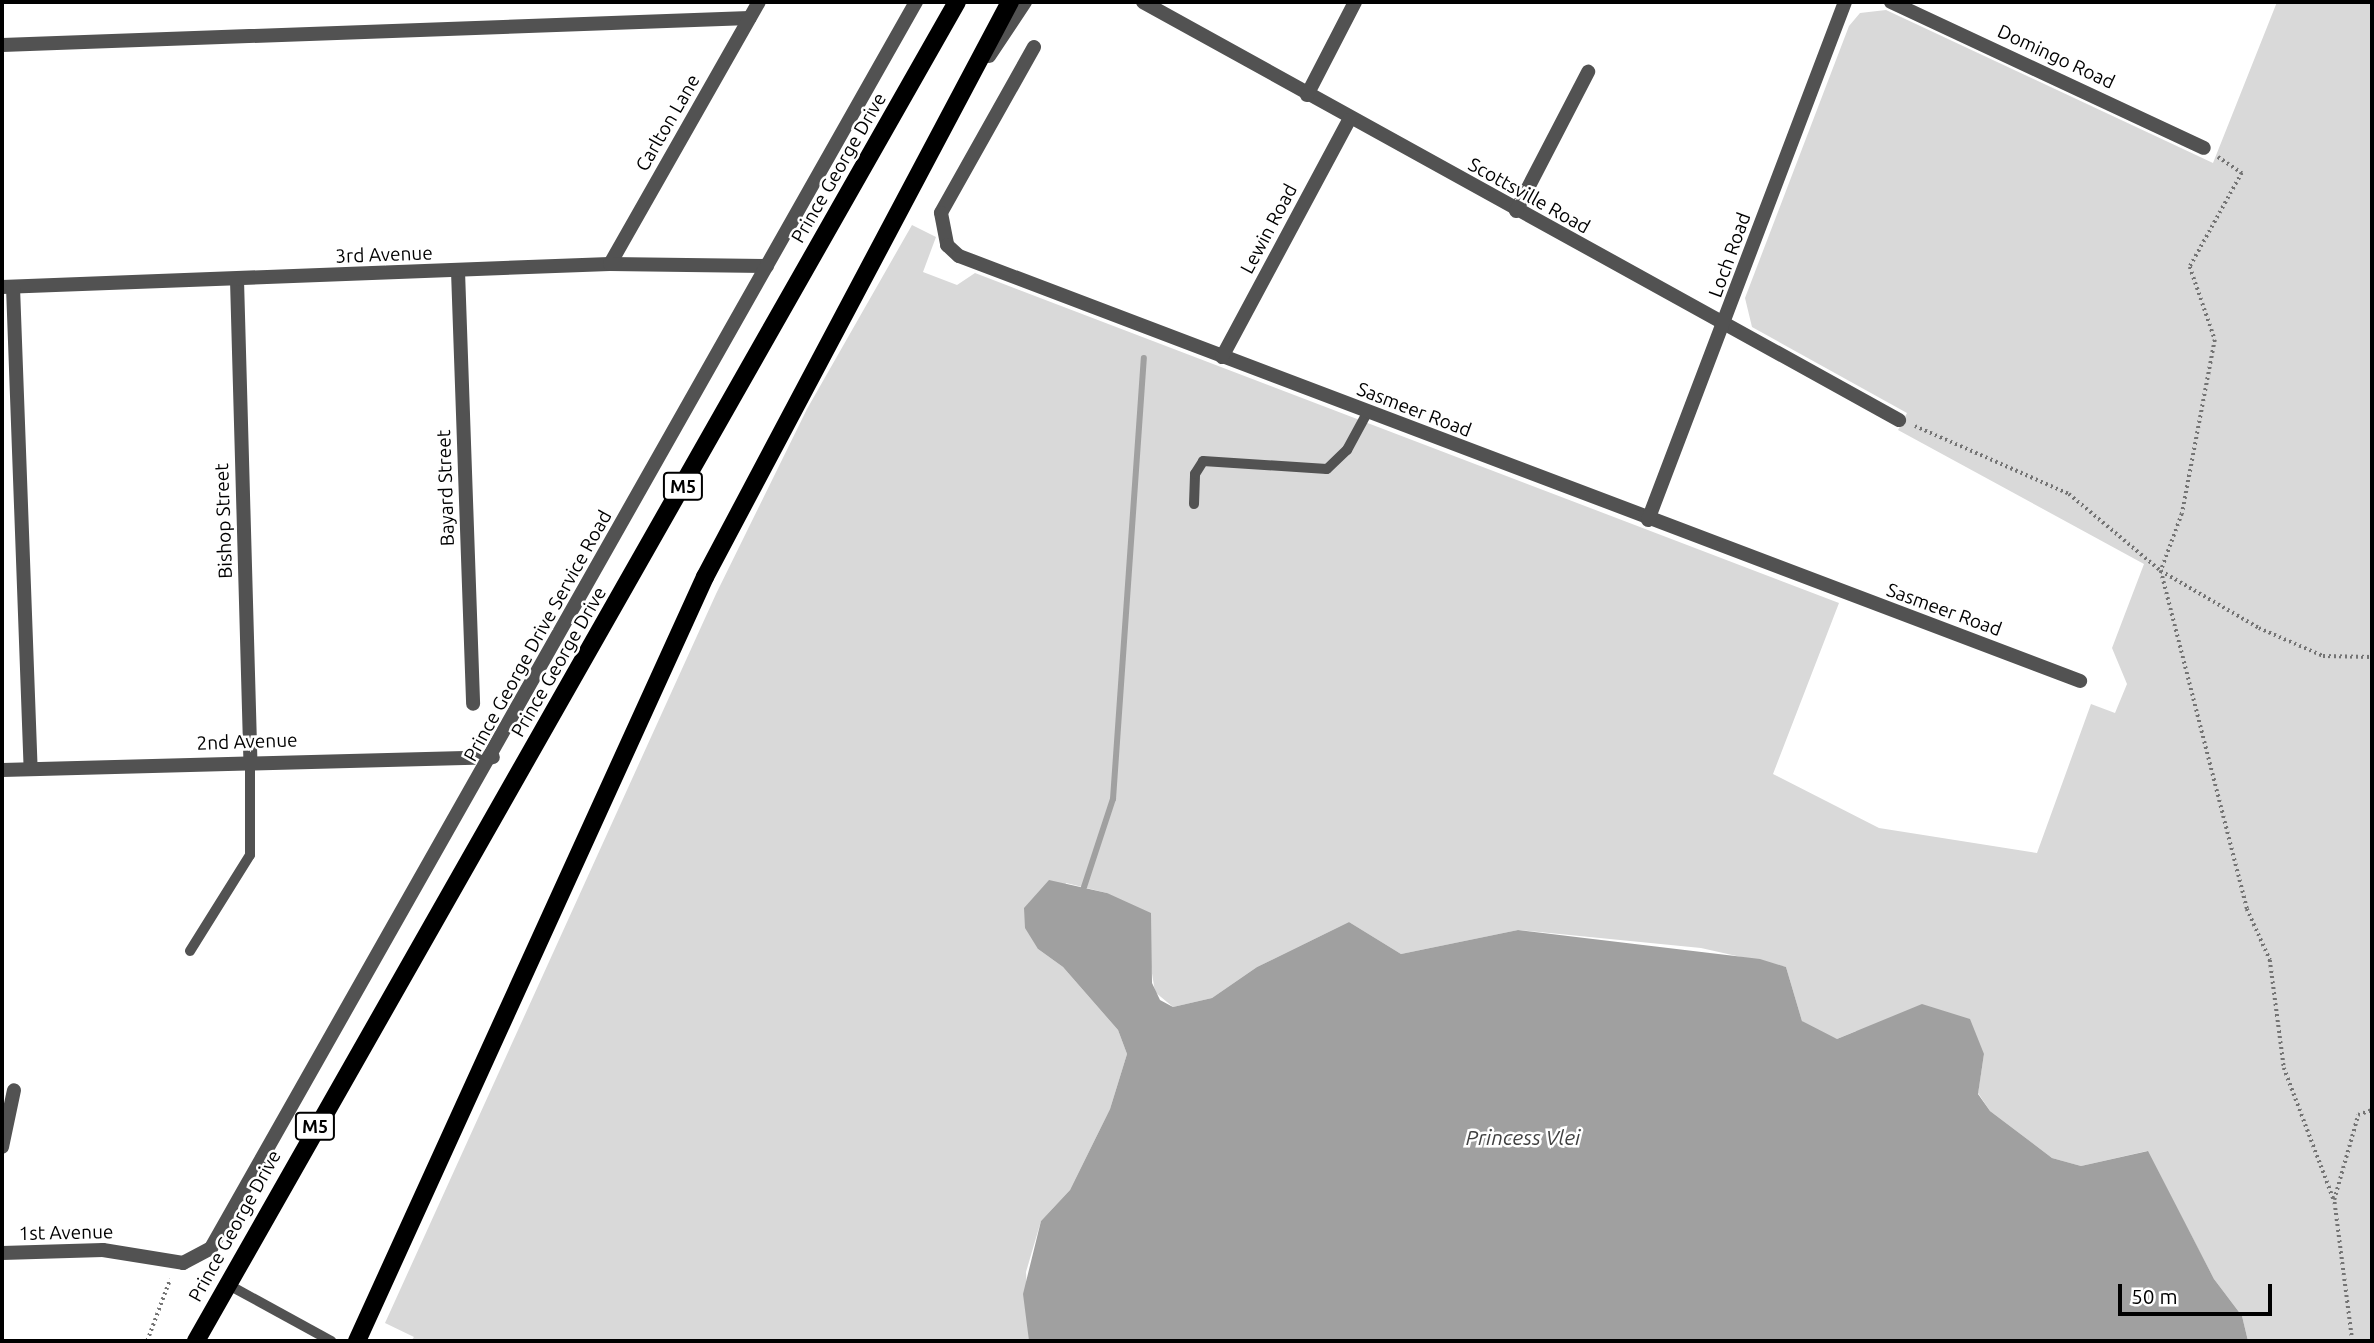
<!DOCTYPE html>
<style>
body{margin:0}
#map{position:relative;width:2374px;height:1343px;overflow:hidden;background:#fff;font-family:Ubuntu,sans-serif}
div>[style]{position:absolute}
.green>*{inset:0;background:#d9d9d9}
.water>*{inset:0;background:#a0a0a0}
.stream>*{height:6px;margin:-3px;padding:0 3px;transform-origin:3px;border-radius:3px;background:#a0a0a0}
.path>*{height:3.5px;margin-top:-1.75px;transform-origin:0;background:repeating-linear-gradient(90deg,#747474 0 2px,transparent 0 5.5px)}
.lane>*{height:10px;margin:-5px;padding:0 5px;transform-origin:5px;border-radius:5px;background:#525252}
.street>*{height:14px;margin:-7px;padding:0 7px;transform-origin:7px;border-radius:7px;background:#525252}
.primary>*{height:18px;margin:-9px;padding:0 9px;transform-origin:9px;border-radius:9px;background:#000}
span{translate:-50% -50%;white-space:nowrap;text-align:center;line-height:1.15;-webkit-text-stroke:5px #fff;paint-order:stroke}
.shield-label span{padding:2px 5px;background:#fff;border:2px solid;border-radius:5px;-webkit-text-stroke-width:0}
.shield-label{font-size:18px;color:#000;font-weight:700}
.street-label{font-size:19px;color:#000}
.water-label{font-size:21px;color:#414141;font-style:italic}
.frame{position:absolute;inset:0;border:4px solid #000;pointer-events:none}
.scale{position:absolute;left:2118px;top:1284px;width:154px;height:32px;box-sizing:border-box;border:4px solid #000;border-top:0;padding-left:9px;font-size:21px;line-height:24px;white-space:nowrap;color:#000;-webkit-text-stroke:5px #fff;paint-order:stroke}
</style>
<div id="map">
<div class="green">
<div style="clip-path:polygon(2277px 2px,2372px 2px,2372px 1341px,2248px 1341px,2242px 1316px,2214px 1279px,2147px 1151px,2081px 1166px,2052px 1158px,1990px 1111px,1978px 1093px,1984px 1054px,1856px 1031px,1837px 1039px,1817px 1034px,1802px 1021px,1786px 967px,1701px 948px,1518px 930px,1401px 954px,1349px 922px,1257px 967px,1212px 998px,1173px 1007px,1155px 992px,1150px 961px,1107px 893px,1066px 883px,1038px 949px,1063px 967px,1118px 1030px,1127px 1054px,1110px 1109px,1070px 1190px,1041px 1221px,1026px 1272px,1029px 1341px,411px 1341px,414px 1337px,385px 1323px,716px 594px,807px 409px,912px 225px,936px 237px,923px 272px,957px 285px,975px 273px,1839px 603px,1773px 774px,1879px 828px,2037px 853px,2091px 704px,2115px 713px,2127px 684px,2112px 648px,2144px 564px,1898px 430px,1907px 413px,1752px 327px,1745px 298px,1849px 26px,1860px 13px,1886px 10px,2213px 163px)"></div>
</div>
<div class="water">
<div style="clip-path:polygon(1049px 880px,1107px 893px,1151px 913px,1152px 983px,1160px 1000px,1173px 1007px,1212px 998px,1257px 967px,1349px 922px,1401px 954px,1518px 930px,1760px 959px,1786px 967px,1802px 1021px,1837px 1039px,1922px 1004px,1970px 1019px,1984px 1054px,1978px 1094px,1990px 1111px,2052px 1158px,2081px 1166px,2148px 1151px,2214px 1279px,2242px 1316px,2248px 1341px,1029px 1341px,1023px 1294px,1041px 1221px,1070px 1190px,1110px 1109px,1127px 1054px,1118px 1030px,1063px 967px,1038px 949px,1025px 928px,1024px 908px)"></div>
</div>
<div class="stream">
<div style="left:1084px;top:887px;width:93px;rotate:-71.8deg"></div>
<div style="left:1113px;top:799px;width:442px;rotate:-86deg"></div>
</div>
<div class="path">
<div style="left:2218px;top:157px;width:29px;rotate:34deg"></div>
<div style="left:2242px;top:173px;width:107px;rotate:119deg"></div>
<div style="left:2190px;top:267px;width:77px;rotate:71.1deg"></div>
<div style="left:2215px;top:340px;width:177px;rotate:100.7deg"></div>
<div style="left:2182px;top:514px;width:61px;rotate:110.2deg"></div>
<div style="left:2161px;top:571px;width:113px;rotate:30.2deg"></div>
<div style="left:2259px;top:628px;width:70px;rotate:23.6deg"></div>
<div style="left:2323px;top:656px;width:49px;rotate:1.2deg"></div>
<div style="left:1915px;top:426px;width:168px;rotate:23.8deg"></div>
<div style="left:2069px;top:494px;width:120px;rotate:39.9deg"></div>
<div style="left:2161px;top:571px;width:349px;rotate:75.7deg"></div>
<div style="left:2247px;top:909px;width:56px;rotate:65.7deg"></div>
<div style="left:2270px;top:960px;width:109px;rotate:82.6deg"></div>
<div style="left:2284px;top:1068px;width:141px;rotate:69.3deg"></div>
<div style="left:147px;top:1341px;width:66px;rotate:-69.6deg"></div>
<div style="left:2352px;top:1341px;width:142px;rotate:-97.3deg"></div>
<div style="left:2334px;top:1200px;width:88px;rotate:-74.2deg"></div>
<div style="left:2358px;top:1115px;width:15px;rotate:-20deg"></div>
</div>
<div class="lane">
<div style="left:1194px;top:504px;width:30px;rotate:-88deg"></div>
<div style="left:1195px;top:474px;width:15px;rotate:-58deg"></div>
<div style="left:1203px;top:461px;width:124px;rotate:3.7deg"></div>
<div style="left:1327px;top:469px;width:28px;rotate:-44deg"></div>
<div style="left:1347px;top:450px;width:42px;rotate:-61.6deg"></div>
<div style="left:190px;top:951px;width:113px;rotate:-58deg"></div>
<div style="left:250px;top:855px;width:95px;rotate:-90deg"></div>
<div style="left:227px;top:1284px;width:119px;rotate:28.7deg"></div>
</div>
<div class="street">
<div style="left:1143px;top:2px;width:864px;rotate:28.94deg"></div>
<div style="left:1891px;top:2px;width:345px;rotate:25deg"></div>
<div style="left:2px;top:45px;width:748px;rotate:-2.07deg"></div>
<div style="left:1034px;top:47px;width:190px;rotate:119.3deg"></div>
<div style="left:941px;top:213px;width:33px;rotate:79deg"></div>
<div style="left:947px;top:245px;width:16px;rotate:43deg"></div>
<div style="left:959px;top:256px;width:1199px;rotate:20.76deg"></div>
<div style="left:989px;top:56px;width:65px;rotate:-56.3deg"></div>
<div style="left:1307px;top:95px;width:105px;rotate:-62.7deg"></div>
<div style="left:1516px;top:211px;width:157px;rotate:-62.6deg"></div>
<div style="left:610px;top:264px;width:301px;rotate:-60.4deg"></div>
<div style="left:458px;top:271px;width:433px;rotate:88deg"></div>
<div style="left:237px;top:280px;width:480px;rotate:88.4deg"></div>
<div style="left:2px;top:287px;width:608px;rotate:-2.17deg"></div>
<div style="left:610px;top:264px;width:157px;rotate:0.7deg"></div>
<div style="left:13px;top:287px;width:482px;rotate:87.9deg"></div>
<div style="left:1222px;top:357px;width:269px;rotate:-61.8deg"></div>
<div style="left:1648px;top:520px;width:554px;rotate:-69.18deg"></div>
<div style="left:2px;top:770px;width:491px;rotate:-1.5deg"></div>
<div style="left:2px;top:1147px;width:58px;rotate:-78.1deg"></div>
<div style="left:2px;top:1253px;width:101px;rotate:-1.7deg"></div>
<div style="left:103px;top:1250px;width:81px;rotate:9.2deg"></div>
<div style="left:183px;top:1263px;width:32px;rotate:-28deg"></div>
<div style="left:211px;top:1248px;width:1432px;rotate:-60.5deg"></div>
</div>
<div class="primary">
<div style="left:196px;top:1341px;width:1540px;rotate:-60.39deg"></div>
<div style="left:357px;top:1341px;width:840px;rotate:-65.51deg"></div>
<div style="left:705px;top:577px;width:651px;rotate:-62.06deg"></div>
</div>
<div class="shield-label">
<span style="left:683px;top:486px">M5</span>
<span style="left:315px;top:1126px">M5</span>
</div>
<div class="street-label">
<span style="left:2056px;top:57px;rotate:25deg">Domingo Road</span>
<span style="left:668px;top:123px;rotate:-60deg">Carlton Lane</span>
<span style="left:839px;top:168px;rotate:-60deg">Prince George Drive</span>
<span style="left:1529px;top:196px;rotate:29deg">Scottsville Road</span>
<span style="left:1269px;top:229px;rotate:-62deg">Lewin Road</span>
<span style="left:384px;top:255px;rotate:-2deg">3rd Avenue</span>
<span style="left:1730px;top:255px;rotate:-70deg">Loch Road</span>
<span style="left:1414px;top:410px;rotate:21deg">Sasmeer Road</span>
<span style="left:446px;top:488px;rotate:-92deg">Bayard Street</span>
<span style="left:224px;top:521px;rotate:-92deg">Bishop Street</span>
<span style="left:1944px;top:610px;rotate:20deg">Sasmeer Road</span>
<span style="left:538px;top:636px;rotate:-61deg">Prince George Drive Service Road</span>
<span style="left:559px;top:662px;rotate:-60deg">Prince George Drive</span>
<span style="left:247px;top:742px;rotate:-2deg">2nd Avenue</span>
<span style="left:235px;top:1226px;rotate:-61deg">Prince George Drive</span>
<span style="left:66px;top:1233px;rotate:-1deg">1st Avenue</span>
</div>
<div class="water-label">
<span style="left:1523px;top:1137px">Princess Vlei</span>
</div>
<div class="frame"></div>
<div class="scale">50 m</div>
</div>
